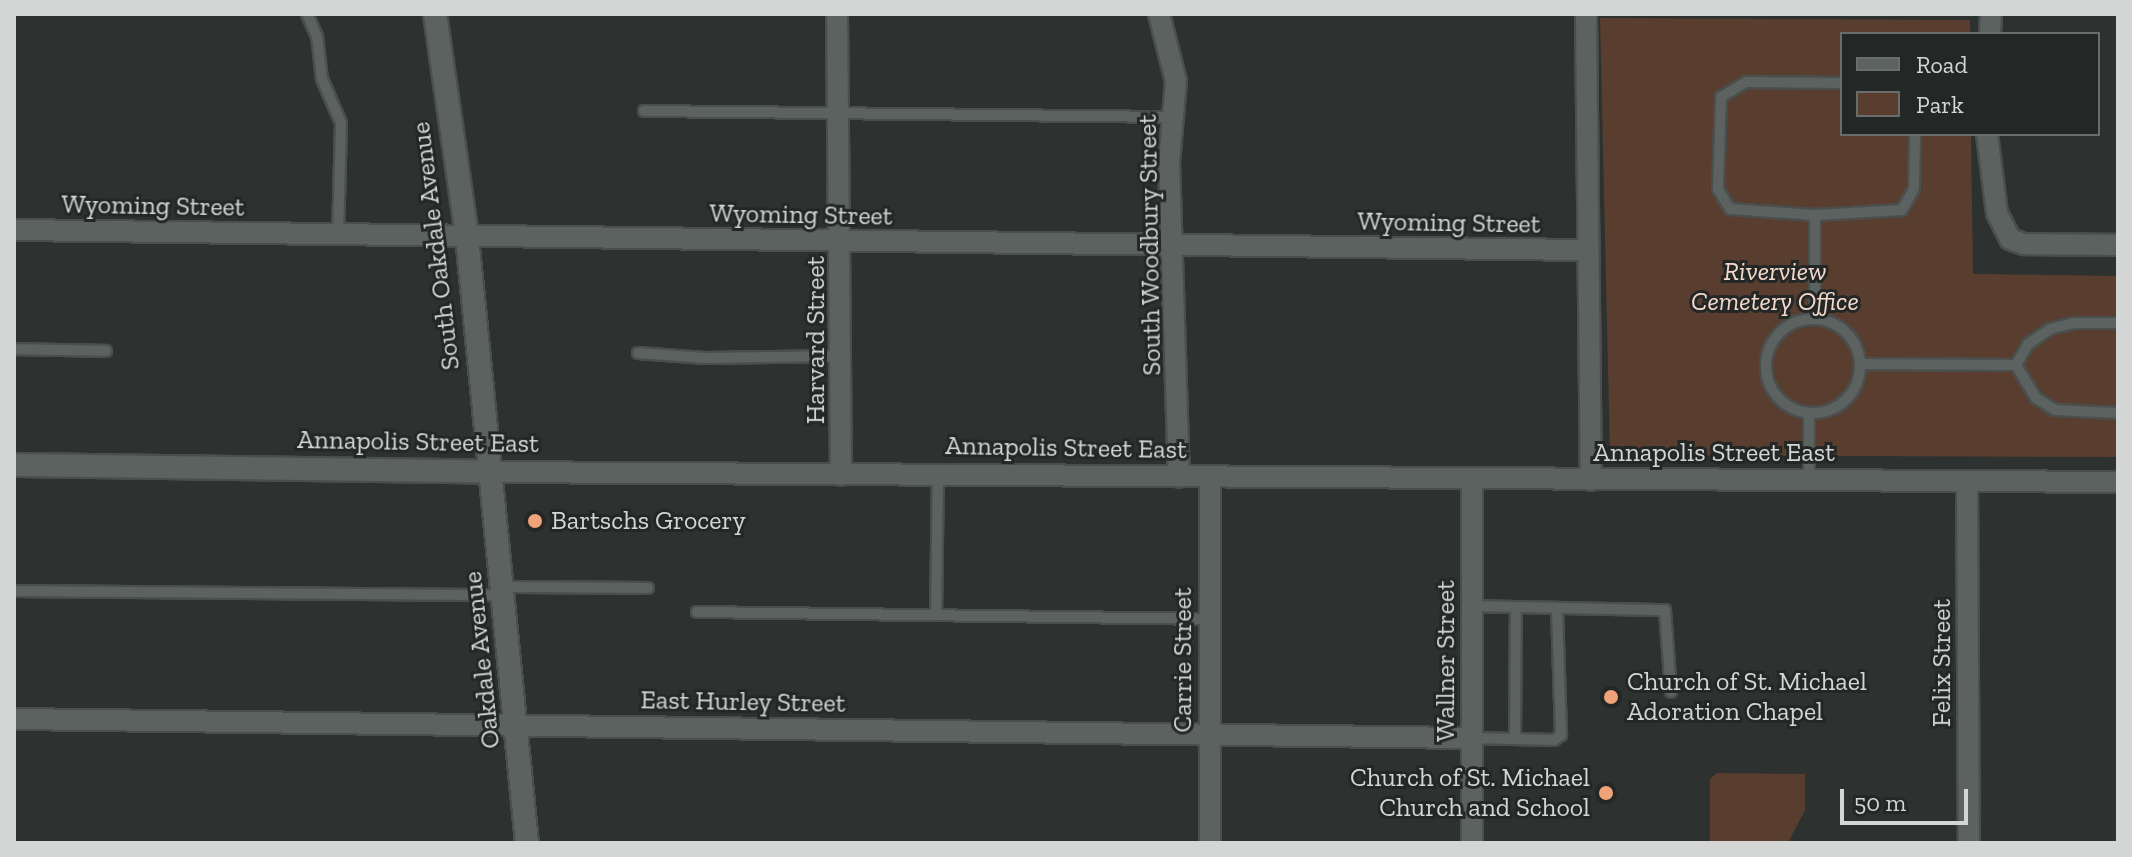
<!DOCTYPE html>
<style>
body{margin:0}
#map{position:relative;width:2132px;height:857px;overflow:hidden;background:#2d3230;font-family:"Zilla Slab",serif}
div>[style]{position:absolute}
.green>*{inset:0;background:#593d2e}
.roads{filter:drop-shadow(2px 0 #4a4f4d) drop-shadow(-2px 0 #4a4f4d) drop-shadow(0 2px #4a4f4d) drop-shadow(0 -2px #4a4f4d)}
.service>*{height:10px;margin:-5px;padding:0 5px;transform-origin:5px;border-radius:5px;background:#5c6260}
.service>.ring{margin:-5px;padding:0;box-sizing:content-box;background:none;border:10px solid #5c6260;border-radius:50%}
.minor>*{height:20px;margin:-10px;padding:0 10px;transform-origin:10px;border-radius:10px;background:#5c6260}
.tertiary>*{height:22px;margin:-11px;padding:0 11px;transform-origin:11px;border-radius:11px;background:#5c6260}
.dots>*{width:22px;height:22px;translate:-50% -50%;box-sizing:border-box;border:4px solid #232826;border-radius:50%}
span{translate:-50% -50%;white-space:nowrap;text-align:center;line-height:1.15;-webkit-text-stroke:6px #232826;paint-order:stroke}
.street-label{font-size:26px;color:#d3d6d5}
.park-label{font-size:26px;color:#f6d9cb;font-style:italic}
.poi-label{font-size:26px;color:#d3d6d5}
.left{translate:0 -50%;text-align:left}
.right{translate:-100% -50%;text-align:right}
.frame{position:absolute;inset:0;border:16px solid #d3d6d5;pointer-events:none}
.legend{position:absolute;left:1840px;top:32px;width:260px;height:104px;box-sizing:border-box;background:#232826;border:2px solid #696e6c;margin:0;padding:10px 14px;list-style:none;font-size:24px;color:#d3d6d5}
.legend li{display:flex;align-items:center;gap:16px;height:40px}
.legend b{width:40px;border:2px solid #696e6c}
.scale{position:absolute;left:1840px;top:789px;width:128px;height:36px;box-sizing:border-box;border:4px solid #d3d6d5;border-top:0;padding-left:10px;font-size:24px;line-height:28px;white-space:nowrap;color:#d3d6d5;-webkit-text-stroke:6px #232826;paint-order:stroke}
</style>
<div id="map">
<div class="green">
<div style="clip-path:polygon(1600px 18px,1970px 20px,1970px 34px,1842px 34px,1842px 134px,1971px 134px,1973px 274px,2118px 276px,2118px 457px,1610px 455px)"></div>
<div style="clip-path:polygon(1717px 773px,1805px 774px,1805px 810px,1788px 843px,1710px 843px,1710px 779px)"></div>
</div>
<div class="roads">
<div class="service">
<div style="left:307px;top:14px;width:24px;rotate:66deg"></div>
<div style="left:317px;top:36px;width:43px;rotate:83.4deg"></div>
<div style="left:322px;top:79px;width:48px;rotate:66.6deg"></div>
<div style="left:341px;top:123px;width:112px;rotate:91.5deg"></div>
<div style="left:1842px;top:83px;width:96px;rotate:-179.4deg"></div>
<div style="left:1746px;top:82px;width:29px;rotate:149deg"></div>
<div style="left:1721px;top:97px;width:92px;rotate:91.9deg"></div>
<div style="left:1718px;top:189px;width:23px;rotate:59deg"></div>
<div style="left:1730px;top:209px;width:85px;rotate:4deg"></div>
<div style="left:1815px;top:215px;width:87px;rotate:-3.3deg"></div>
<div style="left:1902px;top:210px;width:25px;rotate:-61deg"></div>
<div style="left:1914px;top:188px;width:54px;rotate:-88.9deg"></div>
<div style="left:644px;top:111px;width:528px;rotate:0.65deg"></div>
<div style="left:1815px;top:215px;width:103px;rotate:90deg"></div>
<div class="ring" style="left:1766px;top:319px;width:84px;height:84px"></div>
<div style="left:14px;top:349px;width:92px;rotate:1.2deg"></div>
<div style="left:638px;top:353px;width:67px;rotate:4.3deg"></div>
<div style="left:705px;top:358px;width:135px;rotate:-0.8deg"></div>
<div style="left:1860px;top:364px;width:156px;rotate:0.4deg"></div>
<div style="left:2016px;top:365px;width:39px;rotate:59deg"></div>
<div style="left:2036px;top:398px;width:22px;rotate:32deg"></div>
<div style="left:2055px;top:410px;width:63px;rotate:2.7deg"></div>
<div style="left:2016px;top:365px;width:24px;rotate:-60deg"></div>
<div style="left:2028px;top:344px;width:27px;rotate:-34deg"></div>
<div style="left:2050px;top:329px;width:25px;rotate:-14deg"></div>
<div style="left:2074px;top:323px;width:44px"></div>
<div style="left:1809px;top:481px;width:68px;rotate:-90deg"></div>
<div style="left:503px;top:587px;width:145px;rotate:0.4deg"></div>
<div style="left:14px;top:591px;width:490px;rotate:0.5deg"></div>
<div style="left:1472px;top:606px;width:193px;rotate:1.2deg"></div>
<div style="left:1665px;top:610px;width:82px;rotate:85.8deg"></div>
<div style="left:697px;top:612px;width:512px;rotate:0.78deg"></div>
<div style="left:936px;top:615px;width:140px;rotate:-89.2deg"></div>
<div style="left:1472px;top:738px;width:82px;rotate:1.4deg"></div>
<div style="left:1554px;top:740px;width:9px;rotate:-36deg"></div>
<div style="left:1561px;top:735px;width:127px;rotate:-91.8deg"></div>
<div style="left:1515px;top:739px;width:132px;rotate:-89.6deg"></div>
</div>
<div class="minor">
<div style="left:837px;top:14px;width:461px;rotate:89.5deg"></div>
<div style="left:1159px;top:14px;width:69px;rotate:75.8deg"></div>
<div style="left:1176px;top:81px;width:81px;rotate:94.9deg"></div>
<div style="left:1169px;top:162px;width:315px;rotate:88.2deg"></div>
<div style="left:1586px;top:14px;width:466px;rotate:89.4deg"></div>
<div style="left:1990px;top:34px;width:20px;rotate:-87deg"></div>
<div style="left:1987px;top:134px;width:80px;rotate:82.8deg"></div>
<div style="left:1997px;top:213px;width:29px;rotate:63deg"></div>
<div style="left:2010px;top:239px;width:15px;rotate:20deg"></div>
<div style="left:2024px;top:244px;width:94px;rotate:0.6deg"></div>
<div style="left:14px;top:230px;width:1574px;rotate:0.73deg"></div>
<div style="left:489px;top:472px;width:1629px;rotate:0.35deg"></div>
<div style="left:1210px;top:478px;width:365px;rotate:90deg"></div>
<div style="left:1967px;top:482px;width:361px;rotate:89.7deg"></div>
<div style="left:14px;top:719px;width:1458px;rotate:0.75deg"></div>
<div style="left:1472px;top:843px;width:364px;rotate:-90deg"></div>
</div>
<div class="tertiary">
<div style="left:435px;top:14px;width:225px;rotate:81.8deg"></div>
<div style="left:467px;top:237px;width:609px;rotate:84.35deg"></div>
<div style="left:14px;top:465px;width:475px;rotate:0.8deg"></div>
</div>
</div>
<div class="dots">
<div style="left:535px;top:521px;background:#f0a279"></div>
<div style="left:1611px;top:697px;background:#f0a279"></div>
<div style="left:1606px;top:793px;background:#f0a279"></div>
</div>
<div class="street-label">
<span style="left:153px;top:206px;rotate:1deg">Wyoming Street</span>
<span style="left:801px;top:215px;rotate:1deg">Wyoming Street</span>
<span style="left:1449px;top:223px;rotate:1deg">Wyoming Street</span>
<span style="left:1150px;top:245px;rotate:-91deg">South Woodbury Street</span>
<span style="left:436px;top:246px;rotate:-97deg">South Oakdale Avenue</span>
<span style="left:816px;top:340px;rotate:-90deg">Harvard Street</span>
<span style="left:418px;top:442px;rotate:1deg">Annapolis Street East</span>
<span style="left:1066px;top:448px;rotate:1deg">Annapolis Street East</span>
<span style="left:1714px;top:453px">Annapolis Street East</span>
<span style="left:482px;top:660px;rotate:-96deg">Oakdale Avenue</span>
<span style="left:1183px;top:660px;rotate:-90deg">Carrie Street</span>
<span style="left:1446px;top:661px;rotate:-90deg">Wallner Street</span>
<span style="left:1942px;top:663px;rotate:-90deg">Felix Street</span>
<span style="left:743px;top:702px;rotate:1deg">East Hurley Street</span>
</div>
<div class="park-label">
<span style="left:1775px;top:287px">Riverview<br>Cemetery Office</span>
</div>
<div class="poi-label">
<span class="left" style="left:551px;top:521px">Bartschs Grocery</span>
<span class="left" style="left:1627px;top:697px">Church of St. Michael<br>Adoration Chapel</span>
<span class="right" style="left:1590px;top:793px">Church of St. Michael<br>Church and School</span>
</div>
<div class="frame"></div>
<ul class="legend">
<li><b style="height:10px;background:#5c6260"></b>Road</li>
<li><b style="height:22px;background:#593d2e"></b>Park</li>
</ul>
<div class="scale">50 m</div>
</div>
